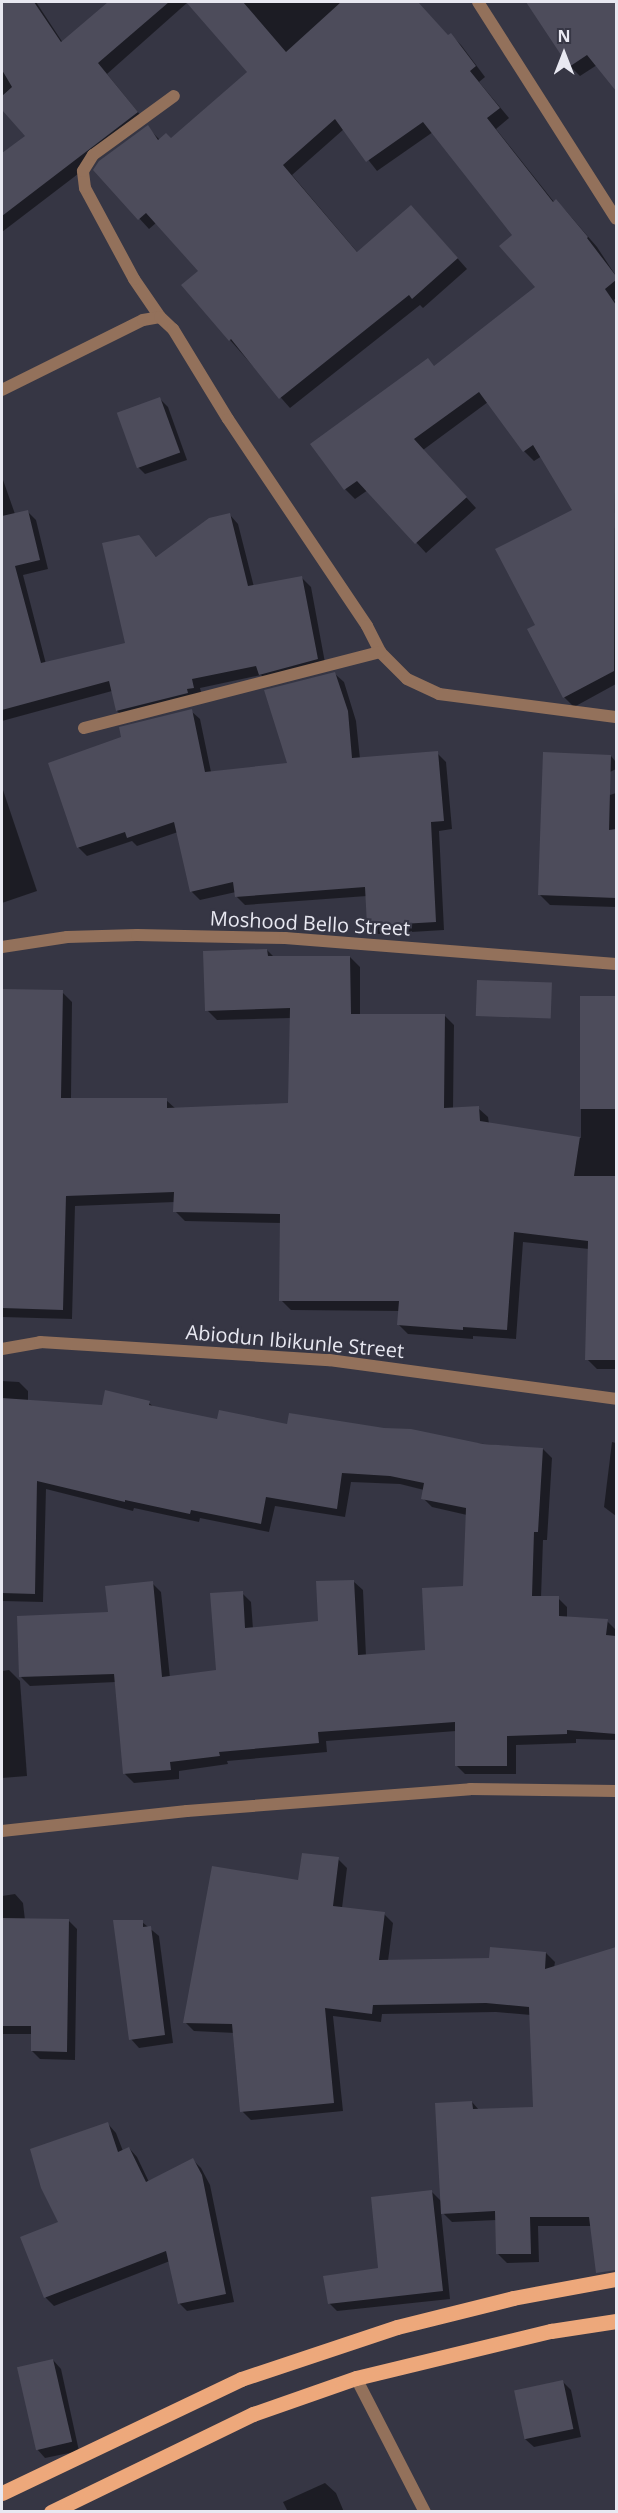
<!DOCTYPE html>
<style>
body{margin:0}
#map{position:relative;width:618px;height:2513px;overflow:hidden;background:#363644;font-family:"Open Sans",sans-serif}
div>[style]{position:absolute}
.shadow>*{inset:0;background:#0007}
.building>*{inset:0;background:#4d4c5b;transform-origin:0 0}
.minor>*{height:12px;margin:-6px;padding:0 6px;transform-origin:6px;border-radius:6px;background:#93715b}
.primary>*{height:15px;margin:-7.5px;padding:0 7.5px;transform-origin:7.5px;border-radius:7.5px;background:#eda87b}
span{translate:-50% -50%;white-space:nowrap;text-align:center;line-height:1.15;-webkit-text-stroke:4.5px #363644;paint-order:stroke}
.street-label{font-size:20px;color:#e8e8f1}
.frame{position:absolute;inset:0;border:3px solid #e8e8f1;pointer-events:none}
.north{position:absolute;left:534px;top:24px;width:60px;height:60px;-webkit-text-stroke:4px #363644;paint-order:stroke;rotate:0deg;font-size:16px;font-weight:700;line-height:24px;text-align:center;color:#e8e8f1}
.north::after{content:'';display:block;margin:auto;width:21px;height:27px;background:#e8e8f1;clip-path:polygon(50% 0,100% 100%,50% 72%,0 100%)}
</style>
<div id="map">
<div class="shadow">
<div style="clip-path:polygon(2px 2px,36px 2px,63px 43px,110px 2px,188px 2px,107px 74px,146px 122px,2px 232px,2px 155px,28px 136px,2px 108px)"></div>
<div style="clip-path:polygon(211px 2px,417px 2px,449px 37px,451px 35px,461px 45px,485px 77px,479px 82px,509px 118px,496px 129px,554px 202px,556px 201px,566px 211px,597px 247px,616px 276px,616px 298px,614px 300px,616px 303px,616px 512px,609px 517px,616px 531px,616px 684px,574px 707px,564px 697px,537px 626px,574px 511px,542px 456px,534px 461px,524px 451px,488px 402px,423px 450px,476px 508px,426px 553px,368px 490px,355px 499px,345px 489px,435px 367px,537px 288px,514px 235px,433px 132px,377px 171px,344px 129px,292px 175px,358px 253px,421px 217px,467px 269px,423px 308px,420px 305px,290px 408px,230px 340px,200px 272px,156px 223px,149px 229px,95px 170px,147px 127px,160px 140px,171px 140px,249px 72px,198px 13px)"></div>
<div style="clip-path:polygon(548px 2px,616px 2px,616px 89px,597px 65px,580px 76px,570px 66px,534px 10px)"></div>
<div style="clip-path:polygon(160px 399px,168px 407px,187px 460px,145px 474px,137px 466px)"></div>
<div style="clip-path:polygon(2px 477px,15px 514px,27px 511px,36px 520px,48px 569px,23px 575px,46px 664px,126px 644px,139px 536px,157px 558px,230px 515px,238px 524px,254px 587px,302px 578px,311px 587px,326px 668px,269px 683px,261px 675px,200px 688px,202px 696px,126px 719px,117px 711px,112px 691px,2px 721px)"></div>
<div style="clip-path:polygon(335px 674px,344px 682px,356px 721px,360px 759px,437px 753px,446px 762px,452px 829px,439px 831px,444px 930px,378px 934px,369px 925px,367px 896px,245px 905px,236px 896px,236px 892px,200px 900px,191px 891px,178px 832px,137px 846px,132px 841px,87px 856px,78px 847px,123px 738px,191px 711px,200px 719px,211px 772px,289px 764px)"></div>
<div style="clip-path:polygon(544px 754px,611px 756px,616px 762px,616px 769px,554px 800px)"></div>
<div style="clip-path:polygon(2px 787px,37px 891px,2px 903px)"></div>
<div style="clip-path:polygon(616px 793px,616px 907px,550px 905px,540px 895px,542px 817px)"></div>
<div style="clip-path:polygon(267px 950px,274px 957px,350px 957px,360px 967px,360px 1015px,444px 1015px,454px 1025px,453px 1109px,478px 1108px,488px 1117px,489px 1124px,581px 1138px,581px 997px,616px 997px,616px 1369px,597px 1369px,587px 1359px,589px 1249px,523px 1242px,516px 1339px,473px 1336px,473px 1339px,408px 1334px,398px 1324px,400px 1311px,291px 1310px,281px 1300px,282px 1223px,185px 1221px,175px 1211px,175px 1202px,75px 1206px,72px 1319px,2px 1317px,2px 990px,62px 992px,72px 1002px,71px 1099px,166px 1100px,176px 1109px,290px 1105px,291px 1018px,217px 1020px,207px 1010px)"></div>
<div style="clip-path:polygon(2px 1381px,19px 1382px,28px 1391px,28px 1402px,103px 1406px,149px 1403px,155px 1408px,218px 1421px,543px 1449px,552px 1458px,547px 1540px,543px 1540px,541px 1598px,558px 1598px,567px 1607px,567px 1618px,607px 1621px,616px 1630px,616px 1740px,576px 1739px,576px 1743px,516px 1745px,516px 1774px,465px 1774px,456px 1765px,456px 1731px,326px 1741px,327px 1752px,227px 1761px,228px 1764px,179px 1771px,179px 1779px,134px 1783px,125px 1774px,116px 1682px,30px 1686px,21px 1677px,152px 1583px,161px 1592px,170px 1678px,218px 1671px,242px 1593px,251px 1602px,253px 1629px,320px 1623px,353px 1581px,363px 1590px,366px 1656px,427px 1651px,465px 1587px,467px 1515px,432px 1507px,423px 1498px,424px 1490px,400px 1484px,351px 1482px,345px 1517px,275px 1506px,269px 1532px,200px 1518px,199px 1522px,134px 1508px,133px 1511px,46px 1489px,43px 1602px,2px 1601px)"></div>
<div style="clip-path:polygon(612px 1442px,616px 1443px,616px 1516px,604px 1507px)"></div>
<div style="clip-path:polygon(9px 1670px,20px 1681px,27px 1776px,2px 1778px,2px 1671px)"></div>
<div style="clip-path:polygon(338px 1859px,347px 1868px,342px 1908px,384px 1914px,393px 1923px,388px 1961px,490px 1960px,546px 1953px,555px 1962px,554px 1968px,616px 1948px,616px 2255px,603px 2257px,591px 2226px,538px 2226px,539px 2262px,507px 2263px,498px 2254px,497px 2220px,452px 2222px,441px 2211px,450px 2299px,337px 2311px,329px 2303px,380px 2270px,432px 2192px,442px 2202px,472px 2102px,479px 2110px,535px 2108px,531px 2015px,496px 2012px,382px 2014px,381px 2022px,333px 2016px,343px 2111px,251px 2120px,242px 2111px,235px 2033px,194px 2031px,185px 2022px,299px 1882px)"></div>
<div style="clip-path:polygon(15px 1894px,23px 1903px,25px 1920px,68px 1920px,77px 1929px,75px 2060px,40px 2059px,32px 2051px,32px 2034px,2px 2034px,2px 1896px)"></div>
<div style="clip-path:polygon(142px 1922px,159px 1936px,173px 2043px,139px 2048px,131px 2039px)"></div>
<div style="clip-path:polygon(108px 2124px,116px 2133px,123px 2151px,129px 2148px,137px 2157px,149px 2182px,193px 2160px,201px 2168px,210px 2185px,234px 2302px,187px 2311px,179px 2303px,170px 2261px,54px 2306px,46px 2298px,22px 2238px,60px 2223px)"></div>
<div style="clip-path:polygon(53px 2360px,61px 2369px,79px 2451px,45px 2458px,37px 2449px)"></div>
<div style="clip-path:polygon(563px 2382px,571px 2390px,581px 2437px,534px 2447px,525px 2439px)"></div>
<div style="clip-path:polygon(325px 2483px,336px 2493px,344px 2512px,285px 2512px,287px 2510px,283px 2502px)"></div>
</div>
<div class="building">
<div style="clip-path:polygon(2px 2px,34px 2px,61px 42px,108px 2px,169px 2px,98px 63px,138px 112px,2px 216px,2px 153px,25px 136px,2px 110px,2px 96px,12px 87px,2px 70px)"></div>
<div style="clip-path:polygon(186px 2px,243px 2px,286px 52px,341px 2px,418px 2px,448px 35px,451px 33px,476px 66px,470px 71px,500px 108px,487px 118px,553px 202px,556px 199px,588px 237px,587px 238px,616px 276px,616px 280px,605px 289px,616px 305px,614px 671px,563px 698px,527px 629px,535px 625px,495px 549px,572px 510px,533px 445px,523px 452px,479px 392px,414px 439px,467px 497px,415px 544px,357px 481px,344px 490px,310px 444px,428px 358px,434px 366px,535px 287px,499px 246px,512px 235px,423px 122px,366px 162px,335px 119px,283px 165px,357px 252px,411px 205px,458px 258px,412px 299px,409px 295px,279px 399px,231px 339px,229px 341px,181px 285px,198px 271px,146px 213px,138px 220px,93px 170px,99px 161px,148px 125px,158px 140px,166px 133px,171px 138px,247px 72px)"></div>
<div style="clip-path:polygon(526px 2px,616px 2px,616px 91px,587px 55px,569px 67px)"></div>
<div style="left:160px;top:397px;width:59px;height:46px;rotate:70deg"></div>
<div style="clip-path:polygon(28px 510px,40px 560px,15px 566px,41px 663px,125px 643px,102px 543px,139px 535px,156px 557px,209px 518px,230px 513px,248px 586px,302px 576px,318px 659px,259px 675px,256px 666px,192px 679px,194px 688px,187px 689px,188px 693px,116px 711px,109px 681px,2px 710px,2px 516px)"></div>
<div style="clip-path:polygon(335px 672px,348px 711px,352px 758px,438px 751px,444px 821px,431px 822px,436px 922px,367px 926px,365px 887px,235px 897px,233px 882px,190px 892px,174px 822px,127px 838px,125px 832px,77px 848px,48px 763px,121px 737px,119px 727px,192px 709px,205px 772px,287px 763px,264px 690px)"></div>
<div style="clip-path:polygon(543px 752px,611px 755px,609px 830px,616px 829px,616px 898px,538px 895px)"></div>
<div style="clip-path:polygon(267px 949px,268px 956px,350px 956px,351px 1014px,445px 1014px,444px 1108px,479px 1106px,480px 1121px,580px 1137px,574px 1176px,616px 1176px,616px 1360px,585px 1360px,588px 1241px,514px 1232px,507px 1330px,463px 1327px,463px 1330px,397px 1325px,399px 1301px,279px 1301px,280px 1214px,173px 1212px,174px 1192px,66px 1196px,63px 1310px,2px 1308px,2px 989px,63px 990px,61px 1098px,167px 1098px,167px 1108px,288px 1103px,290px 1008px,205px 1011px,203px 951px)"></div>
<div style="left:477px;top:980px;width:75px;height:36px;rotate:2deg"></div>
<div style="left:580px;top:996px;width:36px;height:113px"></div>
<div style="clip-path:polygon(105px 1390px,150px 1401px,149px 1405px,217px 1419px,219px 1410px,287px 1424px,289px 1413px,384px 1428px,411px 1429px,483px 1444px,543px 1448px,538px 1532px,534px 1532px,532px 1596px,559px 1596px,559px 1616px,608px 1619px,606px 1635px,616px 1636px,616px 1734px,567px 1730px,567px 1734px,507px 1736px,507px 1766px,455px 1766px,455px 1722px,318px 1732px,319px 1743px,219px 1752px,220px 1756px,170px 1762px,171px 1770px,123px 1774px,114px 1674px,19px 1677px,17px 1616px,108px 1612px,105px 1586px,153px 1581px,162px 1677px,216px 1670px,210px 1593px,243px 1591px,245px 1628px,318px 1621px,316px 1581px,354px 1580px,358px 1655px,425px 1650px,422px 1588px,463px 1586px,466px 1508px,421px 1499px,424px 1483px,390px 1476px,342px 1473px,337px 1509px,266px 1497px,261px 1524px,191px 1510px,190px 1514px,125px 1500px,125px 1502px,37px 1481px,35px 1594px,2px 1593px,2px 1398px,102px 1405px)"></div>
<div style="clip-path:polygon(302px 1853px,339px 1857px,333px 1906px,385px 1912px,379px 1960px,489px 1958px,490px 1947px,546px 1952px,545px 1969px,616px 1947px,616px 2270px,596px 2273px,589px 2217px,530px 2217px,531px 2254px,496px 2254px,495px 2211px,441px 2214px,435px 2103px,472px 2101px,473px 2109px,533px 2107px,529px 2007px,486px 2003px,373px 2005px,372px 2014px,325px 2008px,334px 2103px,240px 2112px,232px 2024px,183px 2023px,212px 1866px,298px 1880px)"></div>
<div style="clip-path:polygon(2px 1918px,69px 1919px,67px 2052px,31px 2051px,31px 2026px,2px 2026px)"></div>
<div style="clip-path:polygon(113px 1920px,143px 1920px,143px 1927px,151px 1926px,165px 2035px,129px 2040px)"></div>
<div style="clip-path:polygon(108px 2122px,118px 2152px,129px 2147px,146px 2182px,193px 2158px,202px 2175px,226px 2294px,178px 2304px,166px 2251px,44px 2298px,20px 2237px,58px 2222px,41px 2188px,30px 2149px)"></div>
<div style="clip-path:polygon(432px 2190px,443px 2291px,328px 2304px,323px 2276px,378px 2268px,371px 2197px)"></div>
<div style="left:53px;top:2359px;width:85px;height:37px;rotate:77deg"></div>
<div style="left:563px;top:2380px;width:50px;height:50px;rotate:78deg"></div>
</div>
<div class="minor">
<div style="left:478px;top:2px;width:257px;rotate:57.5deg"></div>
<div style="left:160px;top:317px;width:46px;rotate:-124.4deg"></div>
<div style="left:134px;top:279px;width:103px;rotate:-118.3deg"></div>
<div style="left:85px;top:188px;width:17px;rotate:-97deg"></div>
<div style="left:83px;top:171px;width:19px;rotate:-58deg"></div>
<div style="left:93px;top:155px;width:100px;rotate:-36.1deg"></div>
<div style="left:2px;top:390px;width:157px;rotate:-26.4deg"></div>
<div style="left:143px;top:320px;width:17px;rotate:-10deg"></div>
<div style="left:160px;top:317px;width:18px;rotate:43deg"></div>
<div style="left:173px;top:329px;width:105px;rotate:58.6deg"></div>
<div style="left:228px;top:419px;width:249px;rotate:56.1deg"></div>
<div style="left:367px;top:626px;width:29px;rotate:63deg"></div>
<div style="left:380px;top:652px;width:38px;rotate:45deg"></div>
<div style="left:407px;top:679px;width:35px;rotate:25deg"></div>
<div style="left:439px;top:694px;width:178px;rotate:7.4deg"></div>
<div style="left:84px;top:728px;width:306px;rotate:-14.4deg"></div>
<div style="left:2px;top:947px;width:66px;rotate:-8.7deg"></div>
<div style="left:67px;top:937px;width:70px;rotate:-1.6deg"></div>
<div style="left:137px;top:935px;width:148px;rotate:1.2deg"></div>
<div style="left:285px;top:938px;width:332px;rotate:4.5deg"></div>
<div style="left:2px;top:1349px;width:39px;rotate:-10deg"></div>
<div style="left:40px;top:1342px;width:290px;rotate:3.6deg"></div>
<div style="left:329px;top:1360px;width:290px;rotate:7.7deg"></div>
<div style="left:2px;top:1831px;width:186px;rotate:-6.2deg"></div>
<div style="left:187px;top:1811px;width:284px;rotate:-4.4deg"></div>
<div style="left:470px;top:1789px;width:146px;rotate:0.8deg"></div>
<div style="left:356px;top:2378px;width:151px;rotate:62.8deg"></div>
</div>
<div class="primary">
<div style="left:2px;top:2493px;width:265px;rotate:-25.5deg"></div>
<div style="left:241px;top:2379px;width:164px;rotate:-18.4deg"></div>
<div style="left:397px;top:2327px;width:120px;rotate:-14deg"></div>
<div style="left:513px;top:2298px;width:105px;rotate:-10.5deg"></div>
<div style="left:51px;top:2512px;width:225px;rotate:-25.9deg"></div>
<div style="left:253px;top:2414px;width:109px;rotate:-19.3deg"></div>
<div style="left:356px;top:2378px;width:201px;rotate:-13.6deg"></div>
<div style="left:551px;top:2331px;width:66px;rotate:-8.7deg"></div>
</div>
<div class="street-label">
<span style="left:310px;top:923px;rotate:3deg">Moshood Bello Street</span>
<span style="left:295px;top:1341px;rotate:5deg">Abiodun Ibikunle Street</span>
</div>
<div class="frame"></div>
<div class="north">N</div>
</div>
